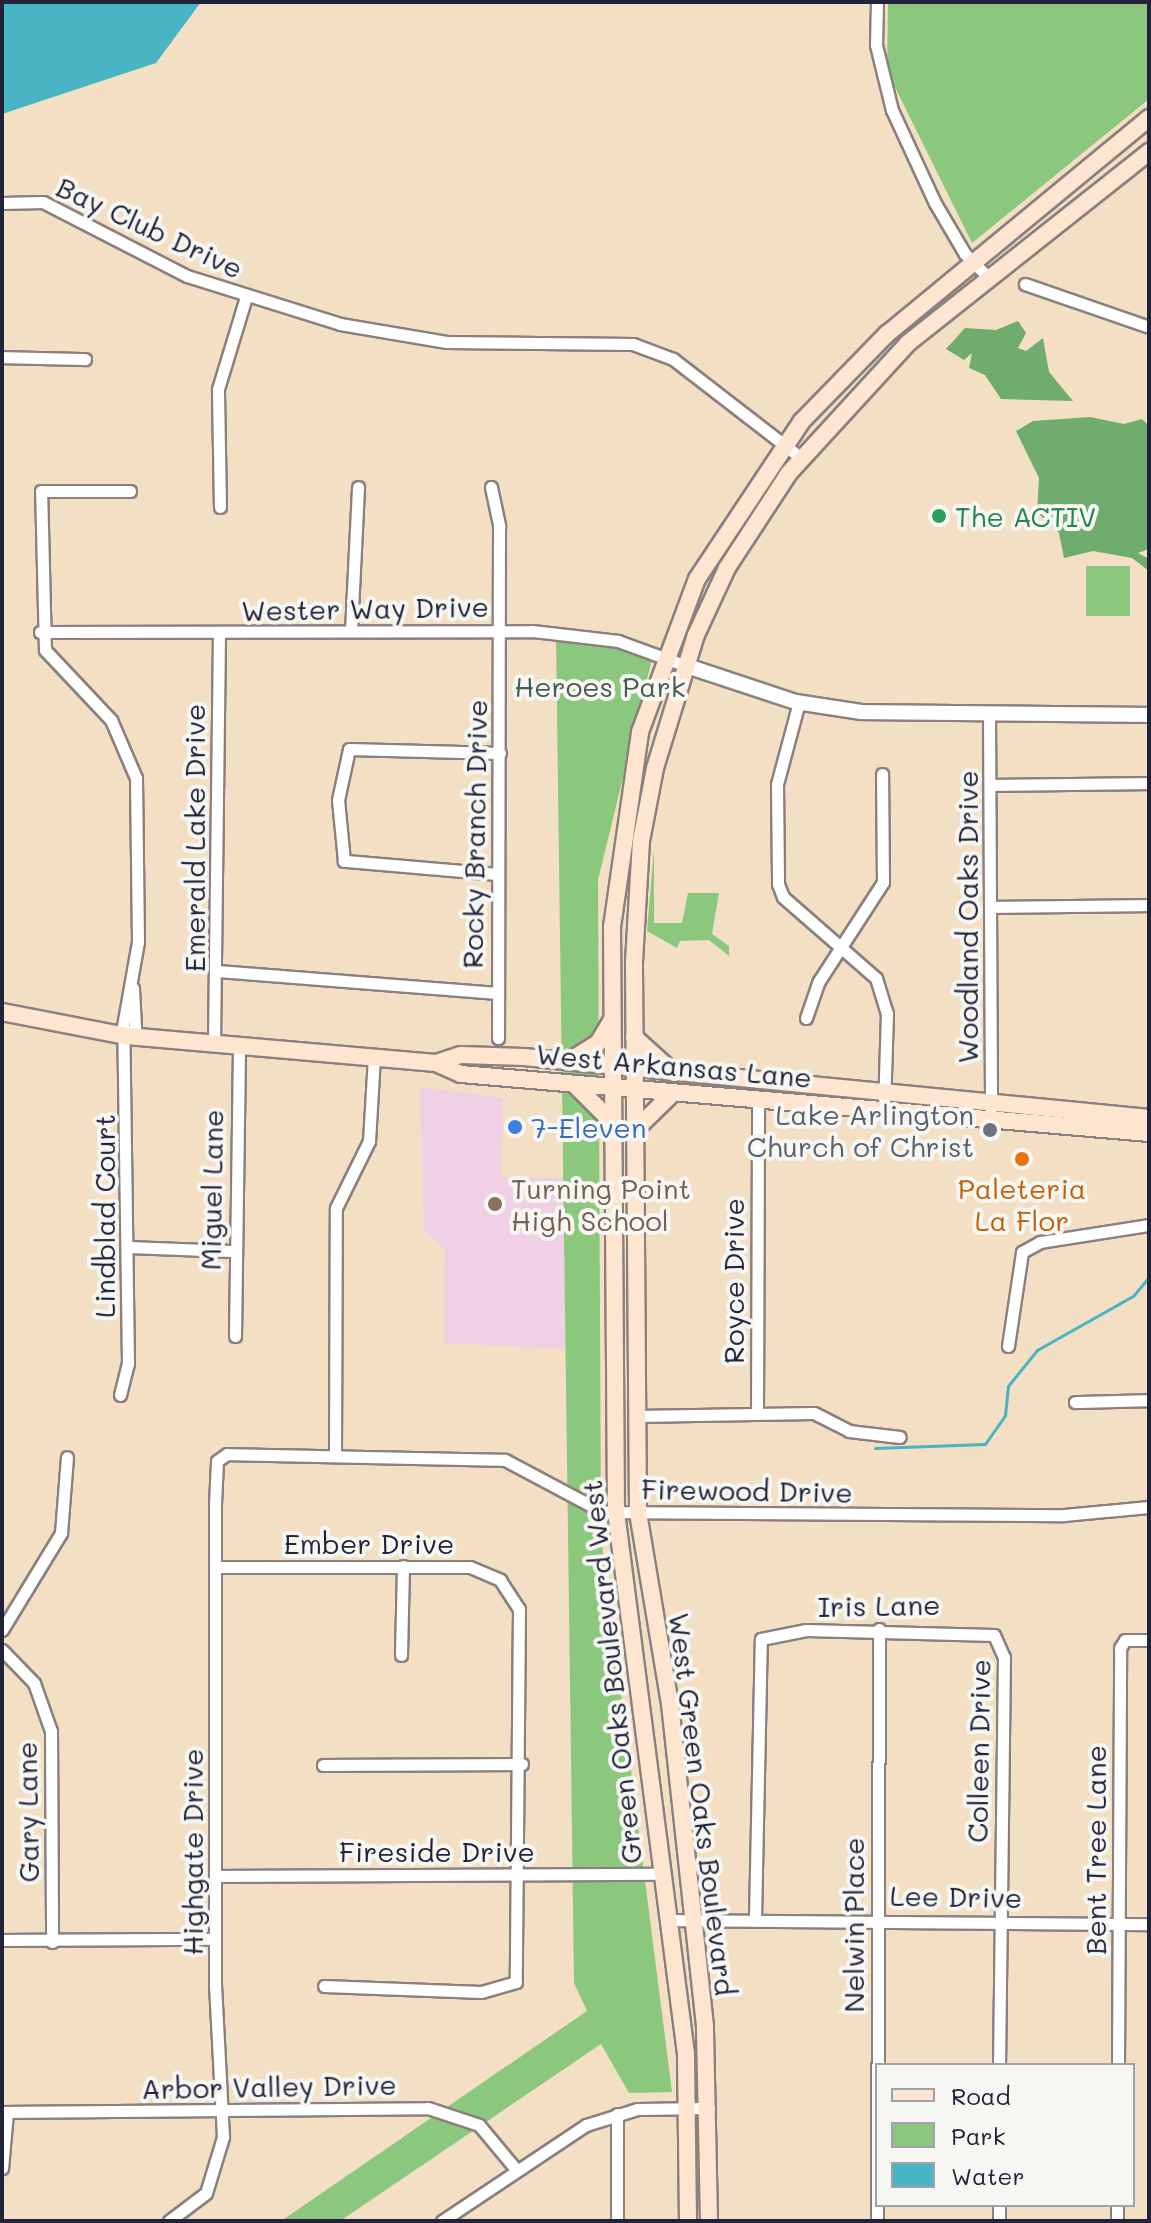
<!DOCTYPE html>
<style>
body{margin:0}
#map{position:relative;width:1151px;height:2223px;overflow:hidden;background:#f3dfc3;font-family:Mali,sans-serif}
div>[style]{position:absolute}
.built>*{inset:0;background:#f0d0e4}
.green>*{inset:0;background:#8bc87e;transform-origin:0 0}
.forest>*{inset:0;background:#70ac6d}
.water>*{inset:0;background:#48b4c4}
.stream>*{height:3px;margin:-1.5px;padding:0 1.5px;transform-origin:1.5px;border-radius:1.5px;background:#48b4c4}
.roads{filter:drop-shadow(2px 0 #8a807f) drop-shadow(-2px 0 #8a807f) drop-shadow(0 2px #8a807f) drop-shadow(0 -2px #8a807f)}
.minor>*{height:11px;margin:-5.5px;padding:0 5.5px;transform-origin:5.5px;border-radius:5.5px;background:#fff}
.tertiary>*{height:14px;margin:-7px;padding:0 7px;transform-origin:7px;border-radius:7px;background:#fff}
.secondary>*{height:16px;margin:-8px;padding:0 8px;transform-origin:8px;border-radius:8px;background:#fde5d0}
.dots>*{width:22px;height:22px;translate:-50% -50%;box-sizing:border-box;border:4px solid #f6f6f2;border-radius:50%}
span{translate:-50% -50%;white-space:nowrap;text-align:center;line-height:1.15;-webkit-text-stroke:8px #f6f6f2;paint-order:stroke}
.street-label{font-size:28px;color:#22223b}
.leisure-label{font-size:28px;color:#27864d}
.left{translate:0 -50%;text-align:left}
.park-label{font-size:28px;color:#475c52}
.worship-label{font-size:28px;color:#5b616d}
.right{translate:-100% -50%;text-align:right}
.shop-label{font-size:28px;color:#366cbe}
.education-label{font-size:28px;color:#785e54}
.food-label{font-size:28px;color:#c56008}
.frame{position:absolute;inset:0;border:4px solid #22223b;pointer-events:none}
.legend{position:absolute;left:875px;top:2063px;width:260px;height:144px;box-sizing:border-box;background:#f6f6f2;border:2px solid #a1a1a9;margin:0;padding:10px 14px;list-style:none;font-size:24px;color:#22223b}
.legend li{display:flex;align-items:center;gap:16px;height:40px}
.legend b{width:40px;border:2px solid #a1a1a9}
</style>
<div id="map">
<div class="built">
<div style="clip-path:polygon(420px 1087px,503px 1098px,501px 1177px,568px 1178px,569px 1349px,444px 1343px,445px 1249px,424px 1231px)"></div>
</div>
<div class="green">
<div style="clip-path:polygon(888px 2px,1149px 2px,1149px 99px,972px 243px,887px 71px)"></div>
<div style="left:1086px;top:566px;width:44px;height:50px"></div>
<div style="clip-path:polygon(556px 636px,618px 645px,652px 659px,598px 880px,601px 1536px,672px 2092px,629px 2093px,601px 2044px,340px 2221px,281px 2221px,587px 2011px,574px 1983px)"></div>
<div style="clip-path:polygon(654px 849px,654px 923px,682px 923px,688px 893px,719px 893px,712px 934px,729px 946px,729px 956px,709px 940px,680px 941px,677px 948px,647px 931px)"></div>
</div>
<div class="forest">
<div style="clip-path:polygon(1018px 321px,1026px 333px,1018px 348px,1026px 351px,1043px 338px,1049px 372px,1073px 401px,1001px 399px,985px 375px,969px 368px,972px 353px,964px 360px,946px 349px,965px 328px,996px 330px)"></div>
<div style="clip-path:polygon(1090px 417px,1124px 424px,1142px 419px,1149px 426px,1149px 549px,1138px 553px,1149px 559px,1149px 571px,1132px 558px,1093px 551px,1064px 558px,1059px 533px,1037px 512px,1039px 478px,1016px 431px,1033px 421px)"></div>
</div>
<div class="water">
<div style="clip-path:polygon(2px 2px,201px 2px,156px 63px,2px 114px)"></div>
</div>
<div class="stream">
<div style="left:875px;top:1448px;width:110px;rotate:-2.1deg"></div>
<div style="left:985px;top:1444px;width:35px;rotate:-55deg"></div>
<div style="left:1005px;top:1415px;width:29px;rotate:-84deg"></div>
<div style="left:1008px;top:1386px;width:46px;rotate:-51.1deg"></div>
<div style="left:1037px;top:1350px;width:110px;rotate:-29.4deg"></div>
<div style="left:1133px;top:1296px;width:25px;rotate:-50deg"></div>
</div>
<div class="roads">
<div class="minor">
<div style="left:877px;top:2px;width:43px;rotate:91.3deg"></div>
<div style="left:876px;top:45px;width:67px;rotate:76.2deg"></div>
<div style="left:892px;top:110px;width:102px;rotate:65.2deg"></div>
<div style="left:935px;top:203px;width:59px;rotate:59.5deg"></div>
<div style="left:965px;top:254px;width:34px;rotate:45deg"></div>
<div style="left:2px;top:203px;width:41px;rotate:-1.4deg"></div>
<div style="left:43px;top:202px;width:162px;rotate:27.2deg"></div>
<div style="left:187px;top:276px;width:160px;rotate:17.4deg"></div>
<div style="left:340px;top:324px;width:108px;rotate:9.6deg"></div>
<div style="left:446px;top:342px;width:187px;rotate:0.6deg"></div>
<div style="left:633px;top:344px;width:43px;rotate:20.6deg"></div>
<div style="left:673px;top:359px;width:162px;rotate:37.7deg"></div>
<div style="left:1025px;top:284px;width:131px;rotate:19.1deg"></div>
<div style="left:2px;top:357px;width:83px;rotate:1.4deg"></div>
<div style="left:491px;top:487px;width:40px;rotate:78deg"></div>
<div style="left:499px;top:526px;width:512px;rotate:90.11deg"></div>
<div style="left:220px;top:507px;width:118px;rotate:-91deg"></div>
<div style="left:218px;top:389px;width:96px;rotate:-73.1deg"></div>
<div style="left:351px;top:631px;width:144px;rotate:-87.2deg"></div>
<div style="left:40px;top:632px;width:492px;rotate:-0.1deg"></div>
<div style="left:532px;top:631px;width:87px;rotate:6.6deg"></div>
<div style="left:618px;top:641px;width:70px;rotate:20deg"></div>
<div style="left:799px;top:702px;width:85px;rotate:105deg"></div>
<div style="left:777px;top:784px;width:100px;rotate:89.4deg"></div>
<div style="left:778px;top:884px;width:14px;rotate:69deg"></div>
<div style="left:783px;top:897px;width:123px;rotate:41.1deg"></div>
<div style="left:876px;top:978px;width:37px;rotate:73deg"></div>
<div style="left:887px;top:1013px;width:97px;rotate:91.8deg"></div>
<div style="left:989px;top:714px;width:395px;rotate:89.7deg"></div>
<div style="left:993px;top:785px;width:156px;rotate:-0.7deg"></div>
<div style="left:497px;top:874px;width:154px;rotate:-175.1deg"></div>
<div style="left:344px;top:861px;width:61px;rotate:-95.6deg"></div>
<div style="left:338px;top:800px;width:52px;rotate:-77.8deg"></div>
<div style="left:349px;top:749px;width:151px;rotate:1.5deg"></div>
<div style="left:993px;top:907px;width:156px;rotate:-0.7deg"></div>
<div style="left:217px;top:971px;width:279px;rotate:4.5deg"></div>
<div style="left:806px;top:1018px;width:39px;rotate:-71deg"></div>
<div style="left:819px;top:981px;width:118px;rotate:-57.1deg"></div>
<div style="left:883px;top:882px;width:108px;rotate:-90.5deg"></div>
<div style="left:127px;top:1036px;width:12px;rotate:-48deg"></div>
<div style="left:135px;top:1027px;width:39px;rotate:-93deg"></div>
<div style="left:214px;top:1043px;width:409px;rotate:-89.3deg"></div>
<div style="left:128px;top:1247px;width:104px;rotate:2.2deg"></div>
<div style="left:235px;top:1336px;width:291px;rotate:-89.2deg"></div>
<div style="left:1008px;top:1346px;width:95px;rotate:-81.5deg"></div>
<div style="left:1022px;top:1252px;width:21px;rotate:-29deg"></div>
<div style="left:1040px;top:1242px;width:110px;rotate:-8.9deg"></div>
<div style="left:120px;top:1395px;width:32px;rotate:-76deg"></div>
<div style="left:128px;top:1364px;width:338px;rotate:-90.8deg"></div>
<div style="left:123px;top:1026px;width:85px;rotate:-79.9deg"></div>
<div style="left:138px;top:942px;width:164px;rotate:-90.7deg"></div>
<div style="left:136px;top:778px;width:63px;rotate:-113.3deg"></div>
<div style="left:111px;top:720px;width:96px;rotate:-133.3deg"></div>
<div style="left:45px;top:650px;width:159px;rotate:-91.4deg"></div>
<div style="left:41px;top:491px;width:89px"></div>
<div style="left:1075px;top:1402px;width:74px;rotate:-1.5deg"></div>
<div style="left:757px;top:1414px;width:314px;rotate:-89.8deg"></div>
<div style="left:636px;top:1416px;width:178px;rotate:-1deg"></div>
<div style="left:814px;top:1413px;width:39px;rotate:27deg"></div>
<div style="left:849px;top:1431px;width:51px;rotate:6.7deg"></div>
<div style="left:335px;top:1452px;width:244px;rotate:-89.8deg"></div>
<div style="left:336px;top:1208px;width:75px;rotate:-63.8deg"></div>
<div style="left:369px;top:1141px;width:85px;rotate:-86.6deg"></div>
<div style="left:216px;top:1567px;width:254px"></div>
<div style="left:470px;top:1567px;width:33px;rotate:23deg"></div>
<div style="left:500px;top:1580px;width:35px;rotate:57deg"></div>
<div style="left:519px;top:1609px;width:373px;rotate:90.5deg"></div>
<div style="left:516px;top:1982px;width:36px;rotate:164deg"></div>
<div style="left:481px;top:1992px;width:157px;rotate:-177.8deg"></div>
<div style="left:2px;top:1630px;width:114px;rotate:-58.7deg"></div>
<div style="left:61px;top:1533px;width:76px;rotate:-85.5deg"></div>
<div style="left:2px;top:1650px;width:46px;rotate:45.9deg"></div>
<div style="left:34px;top:1683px;width:51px;rotate:70.5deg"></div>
<div style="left:51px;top:1731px;width:211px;rotate:89.7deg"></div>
<div style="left:401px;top:1655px;width:89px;rotate:-88.7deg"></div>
<div style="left:323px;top:1765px;width:199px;rotate:-0.3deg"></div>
<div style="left:216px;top:1876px;width:443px;rotate:-0.3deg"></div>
<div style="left:755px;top:1918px;width:279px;rotate:-88.8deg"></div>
<div style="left:761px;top:1639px;width:46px;rotate:-11.3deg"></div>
<div style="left:806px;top:1630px;width:188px;rotate:1.5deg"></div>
<div style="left:994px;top:1635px;width:24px;rotate:66deg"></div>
<div style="left:1004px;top:1657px;width:408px;rotate:90.7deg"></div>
<div style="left:667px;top:1920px;width:482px;rotate:0.5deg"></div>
<div style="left:2px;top:1940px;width:213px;rotate:-0.3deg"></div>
<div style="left:1118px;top:2065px;width:417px;rotate:-89.7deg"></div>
<div style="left:1120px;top:1648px;width:9px;rotate:-58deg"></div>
<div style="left:1125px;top:1640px;width:24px"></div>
<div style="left:2px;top:2112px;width:426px;rotate:-0.5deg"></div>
<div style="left:428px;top:2108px;width:54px;rotate:18.4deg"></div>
<div style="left:479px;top:2125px;width:55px;rotate:50.2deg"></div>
<div style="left:2px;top:2168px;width:56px;rotate:-84.9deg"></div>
<div style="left:999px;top:2205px;width:16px;rotate:90deg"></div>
<div style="left:169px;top:2221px;width:46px;rotate:-37.1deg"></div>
<div style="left:206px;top:2193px;width:59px;rotate:-73.1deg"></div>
<div style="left:223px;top:2137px;width:151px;rotate:-93deg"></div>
<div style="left:215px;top:1986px;width:482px;rotate:-90deg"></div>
<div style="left:215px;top:1504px;width:43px;rotate:-87.3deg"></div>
<div style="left:217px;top:1461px;width:12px;rotate:-35deg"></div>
<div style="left:227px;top:1454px;width:278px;rotate:1.2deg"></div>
<div style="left:505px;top:1460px;width:111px;rotate:28deg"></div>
<div style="left:603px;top:1512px;width:461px;rotate:0.4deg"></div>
<div style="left:1064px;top:1515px;width:85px;rotate:-5.4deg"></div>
<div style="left:442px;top:2221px;width:173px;rotate:-33.7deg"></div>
<div style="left:586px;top:2125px;width:53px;rotate:-17.4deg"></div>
<div style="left:637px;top:2109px;width:72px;rotate:-0.8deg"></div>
<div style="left:617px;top:2221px;width:107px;rotate:-90deg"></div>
<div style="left:877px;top:2221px;width:592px;rotate:-89.81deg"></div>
<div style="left:1117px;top:2221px;width:16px;rotate:-90deg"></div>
</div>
<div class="tertiary">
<div style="left:684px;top:665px;width:118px;rotate:18.3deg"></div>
<div style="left:796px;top:702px;width:66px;rotate:8.7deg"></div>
<div style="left:861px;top:712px;width:288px;rotate:0.6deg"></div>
</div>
<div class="secondary">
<div style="left:2px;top:1012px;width:127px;rotate:10.9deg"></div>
<div style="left:127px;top:1036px;width:310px;rotate:5deg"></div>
<div style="left:436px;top:1063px;width:27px;rotate:24deg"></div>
<div style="left:461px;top:1074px;width:691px;rotate:4.9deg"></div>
<div style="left:634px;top:1037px;width:54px;rotate:42deg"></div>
<div style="left:569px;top:1061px;width:34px;rotate:-32deg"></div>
<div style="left:598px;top:1043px;width:27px;rotate:-59deg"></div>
<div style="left:436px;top:1063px;width:26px;rotate:-18deg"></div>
<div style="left:461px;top:1055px;width:63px;rotate:1.8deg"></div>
<div style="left:524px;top:1057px;width:628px;rotate:5.57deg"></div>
<div style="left:575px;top:1085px;width:52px;rotate:45deg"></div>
<div style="left:634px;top:1131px;width:54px;rotate:-44.3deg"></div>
<div style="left:688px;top:2221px;width:167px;rotate:-90.7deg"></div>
<div style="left:686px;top:2054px;width:547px;rotate:-97.36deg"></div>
<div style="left:616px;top:1512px;width:585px;rotate:-90.39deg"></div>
<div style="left:612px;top:927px;width:197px;rotate:-81.8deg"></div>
<div style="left:640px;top:732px;width:163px;rotate:-69.6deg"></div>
<div style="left:697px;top:579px;width:190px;rotate:-56.4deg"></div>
<div style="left:802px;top:421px;width:122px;rotate:-45.7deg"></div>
<div style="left:887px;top:334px;width:340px;rotate:-39.5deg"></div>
<div style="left:709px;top:2221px;width:195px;rotate:-91.2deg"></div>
<div style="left:705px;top:2026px;width:324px;rotate:-96.2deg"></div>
<div style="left:670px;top:1704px;width:194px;rotate:-99.5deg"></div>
<div style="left:638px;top:1513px;width:551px;rotate:-90.42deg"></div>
<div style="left:634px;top:962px;width:121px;rotate:-86.7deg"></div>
<div style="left:641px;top:841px;width:74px;rotate:-79.1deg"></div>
<div style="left:655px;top:768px;width:139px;rotate:-72.9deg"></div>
<div style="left:696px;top:635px;width:74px;rotate:-65.2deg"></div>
<div style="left:727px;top:568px;width:113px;rotate:-56.9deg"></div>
<div style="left:789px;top:473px;width:176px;rotate:-47.5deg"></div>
<div style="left:908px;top:343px;width:308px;rotate:-38.4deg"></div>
</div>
</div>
<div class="dots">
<div style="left:939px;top:516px;background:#2e9e5b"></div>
<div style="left:515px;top:1127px;background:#3f7fe0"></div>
<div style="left:990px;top:1130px;background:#6b7280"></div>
<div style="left:1022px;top:1159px;background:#e8710a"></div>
<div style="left:495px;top:1204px;background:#8d6e63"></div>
</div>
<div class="street-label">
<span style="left:150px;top:227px;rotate:25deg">Bay Club Drive</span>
<span style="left:365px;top:608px;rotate:-1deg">Wester Way Drive</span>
<span style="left:474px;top:834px;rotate:-89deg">Rocky Branch Drive</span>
<span style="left:194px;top:838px;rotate:-90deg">Emerald Lake Drive</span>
<span style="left:967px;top:917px;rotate:-90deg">Woodland Oaks Drive</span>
<span style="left:674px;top:1065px;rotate:5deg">West Arkansas Lane</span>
<span style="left:211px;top:1190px;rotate:-89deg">Miguel Lane</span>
<span style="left:104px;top:1216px;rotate:-90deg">Lindblad Court</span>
<span style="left:733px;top:1281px;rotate:-90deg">Royce Drive</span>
<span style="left:747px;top:1490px;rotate:1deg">Firewood Drive</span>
<span style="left:369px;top:1543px">Ember Drive</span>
<span style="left:879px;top:1605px;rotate:-1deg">Iris Lane</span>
<span style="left:611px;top:1672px;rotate:-96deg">Green Oaks Boulevard West</span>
<span style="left:978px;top:1751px;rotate:-89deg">Colleen Drive</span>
<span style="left:703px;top:1804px;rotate:83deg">West Green Oaks Boulevard</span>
<span style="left:27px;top:1812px;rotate:-91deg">Gary Lane</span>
<span style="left:1095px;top:1850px;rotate:-90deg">Bent Tree Lane</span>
<span style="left:437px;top:1851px">Fireside Drive</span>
<span style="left:192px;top:1852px;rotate:-90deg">Highgate Drive</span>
<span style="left:956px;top:1896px;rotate:1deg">Lee Drive</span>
<span style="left:853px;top:1925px;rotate:-90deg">Nelwin Place</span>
<span style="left:269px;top:2086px;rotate:-1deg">Arbor Valley Drive</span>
</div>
<div class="leisure-label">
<span class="left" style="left:955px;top:516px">The ACTIV</span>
</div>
<div class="park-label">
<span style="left:600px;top:686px">Heroes Park</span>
</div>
<div class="worship-label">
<span class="right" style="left:974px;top:1130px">Lake Arlington<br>Church of Christ</span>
</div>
<div class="shop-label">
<span class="left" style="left:531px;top:1127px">7-Eleven</span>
</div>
<div class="education-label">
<span class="left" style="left:511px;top:1204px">Turning Point<br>High School</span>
</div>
<div class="food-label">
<span style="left:1022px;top:1204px">Paleteria<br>La Flor</span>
</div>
<div class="frame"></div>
<ul class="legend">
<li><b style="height:10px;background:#fde5d0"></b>Road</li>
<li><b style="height:22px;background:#8bc87e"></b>Park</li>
<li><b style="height:22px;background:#48b4c4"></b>Water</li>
</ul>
</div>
